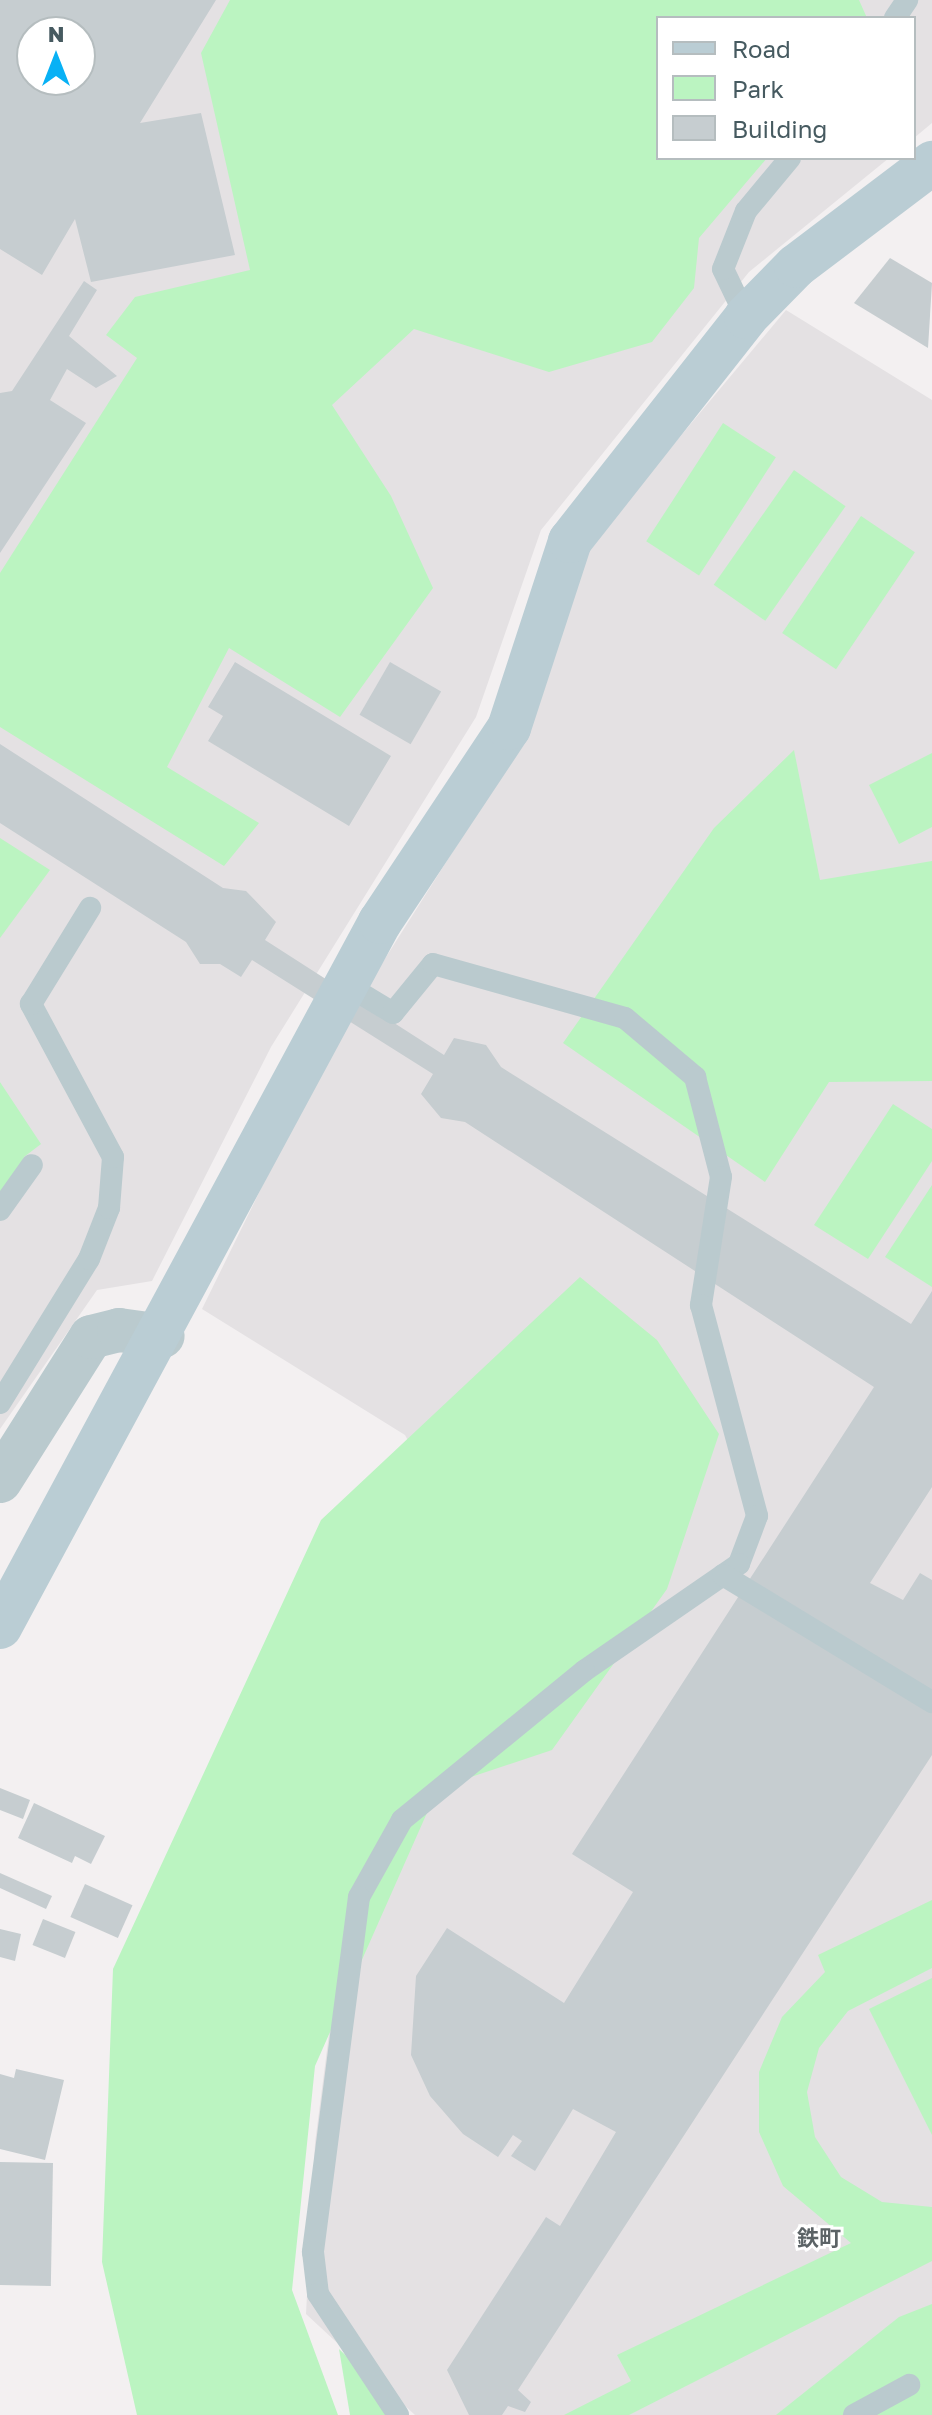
<!DOCTYPE html>
<meta charset="utf-8">
<style>
body{margin:0}
#map{position:relative;width:932px;height:2415px;overflow:hidden;background:#f3f0f1;font-family:"Golos Text","Noto Sans JP",sans-serif}
div>[style]{position:absolute}
.education>*{inset:0;background:#e4e1e3}
.green>*{inset:0;background:#bbf4c1;transform-origin:0 0}
.building>*{inset:0;background:#c6cdd0;transform-origin:0 0}
.lane>*{height:22px;margin:-11px;padding:0 11px;transform-origin:11px;border-radius:11px;background:#bacace}
.street>*{height:44px;margin:-22px;padding:0 22px;transform-origin:22px;border-radius:22px;background:#bacace}
.secondary>*{height:44px;margin:-22px;padding:0 22px;transform-origin:22px;border-radius:22px;background:#bacdd4}
span{translate:-50% -50%;white-space:nowrap;text-align:center;line-height:1.15;-webkit-text-stroke:6px #fff;paint-order:stroke}
.neighbourhood-label{font-size:22px;color:#5c6366;font-weight:700}
.legend{position:absolute;left:656px;top:16px;width:260px;height:144px;box-sizing:border-box;background:#fff;border:2px solid #b5bdbf;margin:0;padding:10px 14px;list-style:none;font-size:24px;color:#465a60}
.legend li{display:flex;align-items:center;gap:16px;height:40px}
.legend b{width:40px;border:2px solid #b5bdbf}
.north{position:absolute;left:16px;top:16px;width:80px;height:80px;box-sizing:border-box;background:#fff;border:2px solid #b5bdbf;border-radius:50%;rotate:0deg;font-size:22px;font-weight:700;line-height:32px;text-align:center;color:#465a60}
.north::after{content:'';display:block;margin:auto;width:28px;height:36px;background:#08b1f5;clip-path:polygon(50% 0,100% 100%,50% 72%,0 100%)}
</style>
<div id="map">
<div class="education">
<div style="clip-path:polygon(evenodd,0 0,932px 0,932px 123px,914px 138px,914px 18px,658px 18px,658px 158px,889px 158px,749px 272px,541px 530px,476px 717px,271px 1047px,152px 1281px,97px 1290px,0 1429px,0 0,32px 32px,80px 32px,80px 80px,32px 80px,32px 32px)"></div>
<div style="clip-path:polygon(786px 310px,932px 400px,932px 2343px,795px 2415px,415px 2415px,306px 2314px,315px 2143px,346px 1902px,432px 1485px,405px 1435px,202px 1309px,336px 1036px,521px 744px,592px 542px)"></div>
</div>
<div class="green">
<div style="clip-path:polygon(230px 0,859px 0,867px 18px,658px 18px,658px 158px,767px 158px,699px 238px,694px 288px,652px 342px,549px 372px,414px 329px,332px 405px,391px 496px,433px 588px,340px 717px,229px 648px,167px 767px,259px 823px,224px 866px,0 727px,0 573px,137px 358px,106px 335px,135px 297px,250px 270px,201px 53px)"></div>
<div style="left:723px;top:423px;width:63px;height:141px;rotate:33deg"></div>
<div style="left:794px;top:470px;width:63px;height:140px;rotate:35deg"></div>
<div style="left:861px;top:516px;width:65px;height:141px;rotate:34deg"></div>
<div style="clip-path:polygon(794px 750px,820px 880px,932px 861px,932px 1081px,829px 1082px,765px 1182px,563px 1043px,714px 828px)"></div>
<div style="clip-path:polygon(932px 753px,932px 827px,899px 844px,869px 785px)"></div>
<div style="clip-path:polygon(0 838px,50px 870px,0 938px)"></div>
<div style="clip-path:polygon(0 1082px,41px 1144px,24px 1157px,17px 1192px,0 1202px)"></div>
<div style="clip-path:polygon(893px 1104px,932px 1129px,932px 1161px,868px 1259px,814px 1225px)"></div>
<div style="clip-path:polygon(932px 1185px,932px 1287px,885px 1257px)"></div>
<div style="clip-path:polygon(580px 1277px,657px 1340px,719px 1434px,667px 1589px,552px 1750px,438px 1788px,315px 2066px,292px 2290px,338px 2415px,137px 2415px,102px 2262px,113px 1969px,321px 1520px)"></div>
<div style="clip-path:polygon(932px 1900px,932px 1968px,848px 2011px,819px 2048px,807px 2092px,815px 2137px,841px 2177px,882px 2202px,932px 2207px,932px 2261px,629px 2415px,564px 2415px,631px 2381px,617px 2355px,851px 2243px,783px 2186px,759px 2132px,759px 2072px,782px 2017px,825px 1972px,818px 1955px)"></div>
<div style="clip-path:polygon(932px 1978px,932px 2135px,869px 2009px)"></div>
<div style="clip-path:polygon(932px 2304px,932px 2415px,776px 2415px,899px 2317px)"></div>
<div style="clip-path:polygon(339px 2349px,408px 2415px,350px 2415px)"></div>
</div>
<div class="building">
<div style="clip-path:polygon(evenodd,0 0,216px 0,140px 123px,201px 113px,235px 255px,91px 282px,75px 219px,42px 275px,0 249px,0 0,32px 32px,80px 32px,80px 80px,32px 80px,32px 32px)"></div>
<div style="clip-path:polygon(890px 258px,932px 283px,928px 348px,854px 303px)"></div>
<div style="clip-path:polygon(84px 281px,97px 290px,69px 336px,117px 376px,96px 388px,67px 369px,50px 400px,86px 423px,0 553px,0 393px,12px 391px)"></div>
<div style="clip-path:polygon(235px 662px,391px 756px,349px 826px,208px 741px,223px 716px,208px 707px)"></div>
<div style="left:390px;top:662px;width:59px;height:61px;rotate:30deg"></div>
<div style="clip-path:polygon(0 744px,223px 888px,246px 891px,276px 922px,265px 940px,444px 1055px,454px 1038px,486px 1045px,501px 1067px,911px 1324px,932px 1291px,932px 1487px,870px 1583px,903px 1600px,920px 1573px,932px 1580px,932px 1755px,518px 2390px,531px 2402px,525px 2412px,508px 2406px,502px 2415px,469px 2415px,447px 2370px,546px 2217px,560px 2226px,616px 2132px,573px 2109px,535px 2171px,511px 2156px,522px 2141px,513px 2135px,498px 2157px,463px 2134px,430px 2096px,411px 2055px,416px 1976px,447px 1928px,564px 2003px,633px 1892px,572px 1854px,874px 1387px,465px 1122px,441px 1118px,421px 1094px,433px 1074px,252px 960px,241px 977px,220px 964px,200px 964px,186px 942px,0 823px)"></div>
<div style="clip-path:polygon(0 1788px,30px 1800px,23px 1819px,0 1810px)"></div>
<div style="clip-path:polygon(34px 1803px,105px 1836px,91px 1864px,75px 1856px,72px 1863px,18px 1838px)"></div>
<div style="clip-path:polygon(0 1873px,52px 1896px,46px 1909px,0 1888px)"></div>
<div style="left:85px;top:1884px;width:52px;height:36px;rotate:24deg"></div>
<div style="left:43px;top:1919px;width:35px;height:28px;rotate:22deg"></div>
<div style="clip-path:polygon(0 1929px,21px 1934px,15px 1961px,0 1957px)"></div>
<div style="clip-path:polygon(16px 2069px,64px 2080px,45px 2160px,0 2149px,0 2074px,14px 2078px)"></div>
<div style="left:0;top:2162px;width:53px;height:123px;rotate:1deg"></div>
</div>
<div class="lane">
<div style="left:895px;top:18px;width:22px;rotate:-56deg"></div>
<div style="left:746px;top:317px;width:53px;rotate:-115.6deg"></div>
<div style="left:723px;top:269px;width:62px;rotate:-68.4deg"></div>
<div style="left:746px;top:211px;width:69px;rotate:-50.3deg"></div>
<div style="left:345px;top:984px;width:56px;rotate:31.1deg"></div>
<div style="left:393px;top:1013px;width:63px;rotate:-50.8deg"></div>
<div style="left:433px;top:964px;width:199px;rotate:15.7deg"></div>
<div style="left:625px;top:1018px;width:92px;rotate:40.1deg"></div>
<div style="left:695px;top:1077px;width:103px;rotate:75.4deg"></div>
<div style="left:721px;top:1177px;width:130px;rotate:98.9deg"></div>
<div style="left:701px;top:1305px;width:218px;rotate:75.1deg"></div>
<div style="left:757px;top:1516px;width:51px;rotate:110.6deg"></div>
<div style="left:739px;top:1564px;width:188px;rotate:145.4deg"></div>
<div style="left:584px;top:1671px;width:235px;rotate:140.7deg"></div>
<div style="left:402px;top:1820px;width:88px;rotate:119.2deg"></div>
<div style="left:359px;top:1897px;width:358px;rotate:97.4deg"></div>
<div style="left:313px;top:2252px;width:42px;rotate:83.2deg"></div>
<div style="left:318px;top:2294px;width:145px;rotate:56.5deg"></div>
<div style="left:0;top:1210px;width:55px;rotate:-54.6deg"></div>
<div style="left:0;top:1403px;width:169px;rotate:-58.3deg"></div>
<div style="left:89px;top:1259px;width:55px;rotate:-68.6deg"></div>
<div style="left:109px;top:1208px;width:51px;rotate:-85.5deg"></div>
<div style="left:113px;top:1157px;width:174px;rotate:-118.2deg"></div>
<div style="left:31px;top:1004px;width:113px;rotate:-58.4deg"></div>
<div style="left:723px;top:1575px;width:245px;rotate:31.3deg"></div>
<div style="left:854px;top:2415px;width:63px;rotate:-28.6deg"></div>
</div>
<div class="street">
<div style="left:0;top:1481px;width:170px;rotate:-57.7deg"></div>
<div style="left:91px;top:1337px;width:29px;rotate:-14deg"></div>
<div style="left:119px;top:1330px;width:44px;rotate:7.8deg"></div>
</div>
<div class="secondary">
<div style="left:0;top:1627px;width:801px;rotate:-61.68deg"></div>
<div style="left:380px;top:922px;width:233px;rotate:-56.4deg"></div>
<div style="left:509px;top:728px;width:197px;rotate:-71.9deg"></div>
<div style="left:570px;top:541px;width:285px;rotate:-51.8deg"></div>
<div style="left:746px;top:317px;width:71px;rotate:-45.6deg"></div>
<div style="left:796px;top:266px;width:171px;rotate:-37.1deg"></div>
</div>
<div class="neighbourhood-label">
<span style="left:819px;top:2238px">鉄町</span>
</div>
<ul class="legend">
<li><b style="height:10px;background:#bacdd4"></b>Road</li>
<li><b style="height:22px;background:#bbf4c1"></b>Park</li>
<li><b style="height:22px;background:#c6cdd0"></b>Building</li>
</ul>
<div class="north">N</div>
</div>
